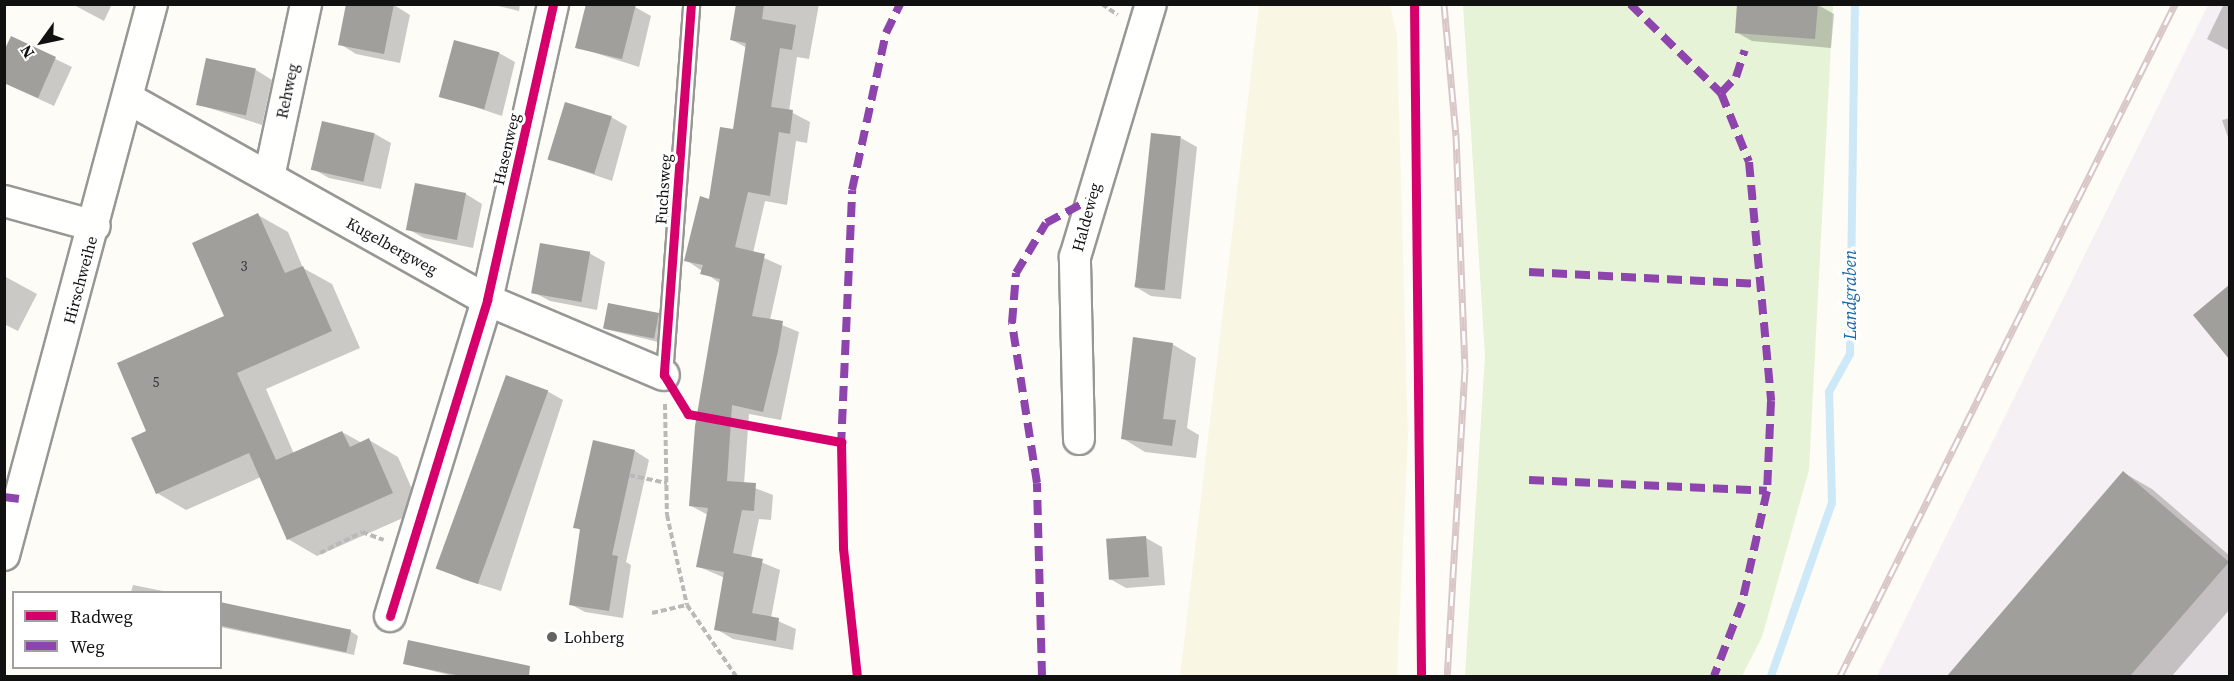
<!DOCTYPE html>
<style>
body{margin:0}
#map{position:relative;width:2234px;height:681px;overflow:hidden;background:#fdfcf7;font-family:"Source Serif 4",serif}
div>[style]{position:absolute}
.industrial>*{inset:0;background:#f5f0f3}
.farmland>*{inset:0;background:#f9f7e4}
.green>*{inset:0;background:#e7f3d7}
.shadow>*{inset:0;background:#0003}
.stream>*{height:8px;margin:-4px;padding:0 4px;transform-origin:4px;border-radius:4px;background:#cde8f7}
.building>*{inset:0;background:#a19f9c;transform-origin:0 0}
.path>*{height:4px;margin-top:-2px;transform-origin:0;background:repeating-linear-gradient(90deg,#b9b9b8 0 6px,transparent 0 9px)}
.roads{filter:drop-shadow(2px 0 #979795) drop-shadow(-2px 0 #979795) drop-shadow(0 2px #979795) drop-shadow(0 -2px #979795)}
.service>*{height:15px;margin:-7.5px;padding:0 7.5px;transform-origin:7.5px;border-radius:7.5px;background:#fffffe}
.minor>*{height:30px;margin:-15px;padding:0 15px;transform-origin:15px;border-radius:15px;background:#fffffe}
.rail>*{height:7px;margin-top:-3.5px;transform-origin:0;background:repeating-linear-gradient(90deg,#fff 0 14px,#d9c6c7 0 28px);box-sizing:border-box;border-block:2px solid #d9c6c7}
.quiet>*{height:8px;margin-top:-4px;transform-origin:0;background:repeating-linear-gradient(90deg,#8e44ad 0 15px,transparent 0 23px)}
.cycleway>*{height:9px;margin:-4.5px;padding:0 4.5px;transform-origin:4.5px;border-radius:4.5px;background:#d6006c}
.dots>*{width:16px;height:16px;translate:-50% -50%;box-sizing:border-box;border:3px solid #fff;border-radius:50%}
span{translate:-50% -50%;white-space:nowrap;text-align:center;line-height:1.15;-webkit-text-stroke:6px #fff;paint-order:stroke}
.number-label{font-size:14px;color:#353434}
.number-label span{-webkit-text-stroke-width:0}
.street-label{font-size:16px;color:#111}
.poi-label{font-size:16px;color:#111}
.left{translate:0 -50%;text-align:left}
.water-label{font-size:18px;color:#1768a6;font-style:italic}
.frame{position:absolute;inset:0;border:6px solid #111;pointer-events:none}
.legend{position:absolute;left:12px;top:591px;width:210px;height:78px;box-sizing:border-box;background:#fff;border:2px solid #a0a0a0;margin:0;padding:8px 10px;list-style:none;font-size:18px;color:#111}
.legend li{display:flex;align-items:center;gap:12px;height:30px}
.legend b{width:30px;border:2px solid #a0a0a0}
.north{position:absolute;left:12px;top:12px;width:60px;height:60px;-webkit-text-stroke:4px #fff;paint-order:stroke;rotate:237deg;font-size:16px;font-weight:700;line-height:24px;text-align:center;color:#111}
.north::after{content:'';display:block;margin:auto;width:21px;height:27px;background:#111;clip-path:polygon(50% 0,100% 100%,50% 72%,0 100%)}
</style>
<div id="map">
<div class="industrial">
<div style="clip-path:polygon(2208px 5px,2229px 5px,2229px 676px,1877px 676px)"></div>
</div>
<div class="farmland">
<div style="clip-path:polygon(1259px 5px,1390px 5px,1397px 36px,1408px 437px,1397px 676px,1180px 676px)"></div>
</div>
<div class="green">
<div style="clip-path:polygon(1463px 5px,1833px 5px,1809px 470px,1762px 637px,1742px 676px,1465px 676px,1485px 356px)"></div>
</div>
<div class="shadow">
<div style="clip-path:polygon(72px 4px,112px 4px,104px 21px)"></div>
<div style="clip-path:polygon(490px 4px,520px 4px,519px 11px)"></div>
<div style="clip-path:polygon(739px 4px,819px 4px,809px 59px,797px 57px,789px 111px,810px 122px,807px 143px,796px 141px,787px 205px,765px 201px,753px 253px,782px 266px,770px 320px,799px 332px,781px 420px,749px 414px,744px 484px,773px 495px,771px 520px,759px 519px,751px 558px,780px 570px,771px 618px,796px 629px,793px 650px,733px 639px,716px 629px,725px 578px,697px 566px,708px 515px,691px 506px,721px 284px,686px 260px,734px 131px,747px 48px,732px 40px)"></div>
<div style="clip-path:polygon(2224px 4px,2230px 4px,2230px 51px,2207px 39px)"></div>
<div style="clip-path:polygon(394px 5px,410px 15px,400px 63px,356px 54px,340px 44px)"></div>
<div style="clip-path:polygon(1818px 5px,1834px 14px,1831px 48px,1752px 41px,1736px 32px)"></div>
<div style="clip-path:polygon(635px 7px,651px 16px,639px 67px,577px 47px)"></div>
<div style="clip-path:polygon(12px 38px,72px 67px,54px 106px,4px 83px,4px 54px)"></div>
<div style="clip-path:polygon(499px 53px,515px 62px,502px 116px,442px 96px)"></div>
<div style="clip-path:polygon(256px 70px,272px 80px,262px 125px,197px 104px)"></div>
<div style="clip-path:polygon(611px 117px,627px 126px,612px 181px,551px 160px)"></div>
<div style="clip-path:polygon(2230px 118px,2230px 143px,2222px 120px)"></div>
<div style="clip-path:polygon(375px 134px,391px 143px,381px 189px,329px 178px,313px 169px)"></div>
<div style="clip-path:polygon(1181px 138px,1197px 147px,1181px 299px,1151px 296px,1134px 286px)"></div>
<div style="clip-path:polygon(416px 185px,466px 194px,482px 204px,473px 248px,424px 238px,408px 229px)"></div>
<div style="clip-path:polygon(258px 215px,288px 232px,303px 268px,332px 284px,360px 348px,266px 389px,294px 454px,342px 432px,362px 443px,369px 440px,398px 457px,421px 510px,317px 556px,288px 539px,261px 477px,186px 510px,157px 493px,148px 431px,226px 317px)"></div>
<div style="clip-path:polygon(589px 253px,605px 262px,597px 310px,550px 301px,533px 292px)"></div>
<div style="clip-path:polygon(4px 276px,37px 294px,18px 331px,4px 324px)"></div>
<div style="clip-path:polygon(2230px 287px,2230px 356px,2195px 315px)"></div>
<div style="clip-path:polygon(658px 314px,666px 319px,662px 343px,605px 329px)"></div>
<div style="clip-path:polygon(1172px 344px,1196px 358px,1187px 428px,1199px 435px,1196px 458px,1145px 452px,1122px 438px)"></div>
<div style="clip-path:polygon(547px 391px,563px 400px,501px 591px,462px 579px,446px 570px)"></div>
<div style="clip-path:polygon(635px 451px,649px 460px,626px 562px,631px 565px,623px 618px,585px 612px,570px 604px,582px 531px,575px 527px)"></div>
<div style="clip-path:polygon(2124px 473px,2152px 489px,2230px 556px,2230px 609px,2172px 676px,1968px 676px,1957px 667px)"></div>
<div style="clip-path:polygon(1146px 538px,1162px 547px,1165px 585px,1126px 588px,1110px 579px)"></div>
<div style="clip-path:polygon(133px 585px,168px 592px,131px 592px)"></div>
<div style="clip-path:polygon(220px 604px,350px 631px,358px 636px,354px 655px,220px 627px)"></div>
<div style="clip-path:polygon(405px 664px,520px 668px,518px 676px,453px 676px)"></div>
</div>
<div class="stream">
<div style="left:1771px;top:676px;width:183px;rotate:-70.6deg"></div>
<div style="left:1832px;top:503px;width:111px;rotate:-91.5deg"></div>
<div style="left:1829px;top:392px;width:43px;rotate:-61.1deg"></div>
<div style="left:1850px;top:354px;width:350px;rotate:-89.2deg"></div>
</div>
<div class="building">
<div style="clip-path:polygon(346px 4px,394px 4px,384px 54px,338px 45px)"></div>
<div style="clip-path:polygon(586px 4px,636px 4px,622px 59px,575px 48px)"></div>
<div style="clip-path:polygon(736px 4px,764px 4px,762px 19px,796px 25px,792px 50px,780px 48px,771px 107px,793px 110px,790px 134px,779px 132px,770px 196px,748px 192px,735px 247px,765px 254px,752px 316px,783px 321px,778px 351px,763px 412px,732px 405px,727px 481px,756px 483px,754px 511px,742px 510px,733px 553px,763px 559px,752px 613px,779px 618px,776px 641px,714px 630px,724px 572px,696px 567px,708px 508px,689px 506px,695px 426px,720px 279px,700px 274px,703px 265px,684px 261px,700px 196px,709px 199px,720px 127px,733px 129px,746px 43px,730px 40px)"></div>
<div style="clip-path:polygon(1737px 4px,1818px 4px,1815px 39px,1735px 33px)"></div>
<div style="clip-path:polygon(11px 36px,56px 57px,38px 98px,4px 83px,4px 51px)"></div>
<div style="left:454px;top:40px;width:47px;height:59px;rotate:15deg"></div>
<div style="left:206px;top:58px;width:51px;height:48px;rotate:12deg"></div>
<div style="left:565px;top:102px;width:49px;height:60px;rotate:17deg"></div>
<div style="left:322px;top:121px;width:54px;height:50px;rotate:13deg"></div>
<div style="left:1151px;top:133px;width:30px;height:155px;rotate:6deg"></div>
<div style="left:415px;top:183px;width:52px;height:48px;rotate:11deg"></div>
<div style="clip-path:polygon(258px 213px,285px 273px,303px 266px,332px 331px,237px 373px,276px 460px,342px 431px,350px 447px,369px 438px,393px 493px,287px 540px,249px 453px,156px 494px,131px 438px,146px 431px,117px 363px,224px 316px,192px 243px)"></div>
<div style="left:540px;top:243px;width:51px;height:51px;rotate:10deg"></div>
<div style="clip-path:polygon(2229px 285px,2229px 359px,2193px 315px)"></div>
<div style="left:608px;top:303px;width:52px;height:26px;rotate:11deg"></div>
<div style="clip-path:polygon(1133px 337px,1173px 343px,1163px 419px,1176px 420px,1172px 446px,1121px 439px)"></div>
<div style="left:506px;top:375px;width:45px;height:206px;rotate:20deg"></div>
<div style="clip-path:polygon(593px 440px,635px 450px,612px 555px,618px 556px,609px 611px,569px 605px,580px 529px,573px 528px)"></div>
<div style="clip-path:polygon(2123px 471px,2229px 562px,2130px 676px,1947px 676px)"></div>
<div style="left:1146px;top:536px;width:41px;height:40px;rotate:86deg"></div>
<div style="left:220px;top:602px;width:134px;height:23px;rotate:12deg"></div>
<div style="clip-path:polygon(408px 640px,530px 666px,529px 676px,461px 676px,403px 664px)"></div>
</div>
<div class="path">
<div style="left:1102px;top:4px;width:19px;rotate:35deg"></div>
<div style="left:665px;top:404px;width:111px;rotate:89deg"></div>
<div style="left:667px;top:515px;width:92px;rotate:77.5deg"></div>
<div style="left:687px;top:605px;width:86px;rotate:55.4deg"></div>
<div style="left:629px;top:475px;width:39px;rotate:12deg"></div>
<div style="left:320px;top:553px;width:47px;rotate:-26.6deg"></div>
<div style="left:362px;top:532px;width:23px;rotate:20deg"></div>
<div style="left:652px;top:613px;width:36px;rotate:-13deg"></div>
</div>
<div class="roads">
<div class="service">
<div style="left:664px;top:375px;width:372px;rotate:-85.8deg"></div>
</div>
<div class="minor">
<div style="left:129px;top:99px;width:411px;rotate:29.3deg"></div>
<div style="left:487px;top:300px;width:192px;rotate:23deg"></div>
<div style="left:269px;top:177px;width:177px;rotate:-77.9deg"></div>
<div style="left:4px;top:201px;width:94px;rotate:15.4deg"></div>
<div style="left:1079px;top:439px;width:182px;rotate:-91.3deg"></div>
<div style="left:1075px;top:257px;width:264px;rotate:-73.3deg"></div>
<div style="left:4px;top:555px;width:571px;rotate:-74.97deg"></div>
<div style="left:390px;top:616px;width:331px;rotate:-72.9deg"></div>
<div style="left:487px;top:300px;width:303px;rotate:-77.4deg"></div>
</div>
</div>
<div class="rail">
<div style="left:1444px;top:4px;width:132px;rotate:84.8deg"></div>
<div style="left:1456px;top:135px;width:233px;rotate:87.8deg"></div>
<div style="left:1465px;top:368px;width:309px;rotate:93.3deg"></div>
<div style="left:1840px;top:676px;width:751px;rotate:-63.5deg"></div>
</div>
<div class="quiet">
<div style="left:1630px;top:4px;width:127px;rotate:44.4deg"></div>
<div style="left:1721px;top:93px;width:74px;rotate:67.9deg"></div>
<div style="left:1749px;top:162px;width:240px;rotate:84.7deg"></div>
<div style="left:1771px;top:401px;width:90px;rotate:92.5deg"></div>
<div style="left:1767px;top:491px;width:115px;rotate:102.6deg"></div>
<div style="left:1742px;top:603px;width:78px;rotate:111deg"></div>
<div style="left:1721px;top:93px;width:22px;rotate:-47deg"></div>
<div style="left:1736px;top:77px;width:28px;rotate:-72deg"></div>
<div style="left:1529px;top:272px;width:231px;rotate:3deg"></div>
<div style="left:841px;top:447px;width:257px;rotate:-87.5deg"></div>
<div style="left:852px;top:190px;width:161px;rotate:-77.8deg"></div>
<div style="left:886px;top:33px;width:32px;rotate:-64deg"></div>
<div style="left:1529px;top:480px;width:238px;rotate:2.6deg"></div>
<div style="left:4px;top:497px;width:16px;rotate:7deg"></div>
<div style="left:1042px;top:676px;width:193px;rotate:-91.5deg"></div>
<div style="left:1037px;top:483px;width:162px;rotate:-98.9deg"></div>
<div style="left:1012px;top:323px;width:50px;rotate:-85.4deg"></div>
<div style="left:1016px;top:273px;width:58px;rotate:-59deg"></div>
<div style="left:1046px;top:223px;width:49px;rotate:-28.1deg"></div>
</div>
<div class="cycleway">
<div style="left:691px;top:4px;width:372px;rotate:94.2deg"></div>
<div style="left:664px;top:375px;width:46px;rotate:58.4deg"></div>
<div style="left:688px;top:414px;width:156px;rotate:10.4deg"></div>
<div style="left:841px;top:442px;width:106px;rotate:88.9deg"></div>
<div style="left:843px;top:548px;width:129px;rotate:83.8deg"></div>
<div style="left:1414px;top:4px;width:672px;rotate:89.4deg"></div>
<div style="left:390px;top:616px;width:331px;rotate:-72.9deg"></div>
<div style="left:487px;top:300px;width:303px;rotate:-77.4deg"></div>
</div>
<div class="dots">
<div style="left:552px;top:637px;background:#646362"></div>
</div>
<div class="number-label">
<span style="left:244px;top:266px">3</span>
<span style="left:156px;top:382px">5</span>
</div>
<div class="street-label">
<span style="left:287px;top:91px;rotate:-78deg">Rehweg</span>
<span style="left:506px;top:149px;rotate:-77deg">Hasenweg</span>
<span style="left:663px;top:189px;rotate:-86deg">Fuchsweg</span>
<span style="left:1086px;top:217px;rotate:-75deg">Haldeweg</span>
<span style="left:392px;top:246px;rotate:29deg">Kugelbergweg</span>
<span style="left:80px;top:280px;rotate:-75deg">Hirschweihe</span>
</div>
<div class="poi-label">
<span class="left" style="left:564px;top:637px">Lohberg</span>
</div>
<div class="water-label">
<span style="left:1850px;top:295px;rotate:-90deg">Landgraben</span>
</div>
<div class="frame"></div>
<ul class="legend">
<li><b style="height:8px;background:#d6006c"></b>Radweg</li>
<li><b style="height:8px;background:#8e44ad"></b>Weg</li>
</ul>
<div class="north">N</div>
</div>
